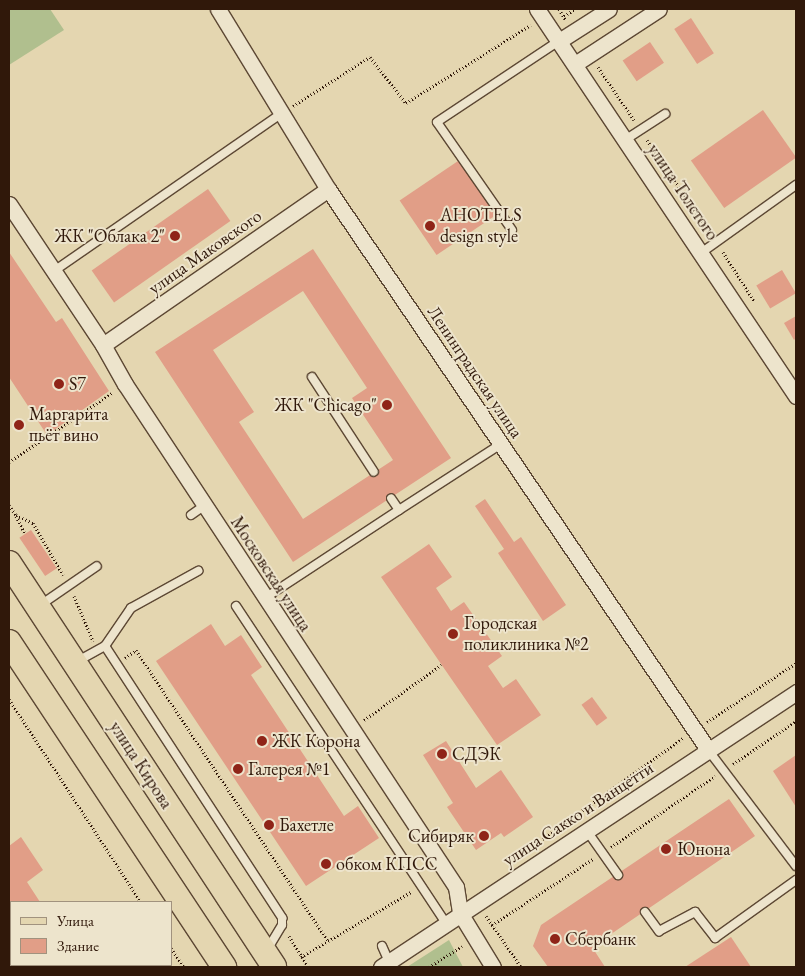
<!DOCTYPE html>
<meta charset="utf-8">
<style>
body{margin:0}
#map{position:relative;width:805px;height:976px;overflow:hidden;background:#e4d6b0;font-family:"EB Garamond",serif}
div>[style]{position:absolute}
.green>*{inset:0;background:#b0bf8e}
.building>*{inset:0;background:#e19e87;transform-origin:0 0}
.path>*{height:3px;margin-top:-1.5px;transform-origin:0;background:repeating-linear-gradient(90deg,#30180a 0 1px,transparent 0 3.5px)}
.roads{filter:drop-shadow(1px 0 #5d4834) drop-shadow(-1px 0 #5d4834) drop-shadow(0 1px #5d4834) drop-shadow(0 -1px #5d4834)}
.lane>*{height:8px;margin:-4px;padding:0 4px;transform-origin:4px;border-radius:4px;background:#ede4cc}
.street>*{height:15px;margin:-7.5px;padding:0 7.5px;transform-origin:7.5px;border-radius:7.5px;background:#ede4cc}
.primary>*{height:24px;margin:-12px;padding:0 12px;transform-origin:12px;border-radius:12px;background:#e4d6b0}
.dots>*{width:14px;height:14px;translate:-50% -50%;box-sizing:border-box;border:2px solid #ede4cc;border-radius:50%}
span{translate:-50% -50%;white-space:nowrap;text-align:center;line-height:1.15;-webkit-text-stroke:4px #ede4cc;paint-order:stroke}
.street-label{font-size:18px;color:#30180a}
.poi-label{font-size:18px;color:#30180a}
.left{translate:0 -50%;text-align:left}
.right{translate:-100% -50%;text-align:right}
.frame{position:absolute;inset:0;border:10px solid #30180a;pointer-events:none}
.legend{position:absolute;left:10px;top:901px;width:162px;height:65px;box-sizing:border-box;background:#ede4cc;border:1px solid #a1927e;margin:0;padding:6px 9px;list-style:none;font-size:15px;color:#30180a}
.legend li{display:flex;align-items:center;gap:10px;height:25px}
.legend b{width:25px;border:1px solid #a1927e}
</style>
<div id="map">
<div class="green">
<div style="clip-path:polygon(9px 9px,50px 9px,64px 30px,9px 65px)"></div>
<div style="clip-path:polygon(449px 940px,463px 967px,407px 967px)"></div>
</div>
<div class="building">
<div style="left:691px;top:18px;width:42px;height:20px;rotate:57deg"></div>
<div style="left:650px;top:42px;width:25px;height:33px;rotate:56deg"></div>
<div style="left:763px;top:110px;width:58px;height:88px;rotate:55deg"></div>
<div style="left:461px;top:159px;width:66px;height:74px;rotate:56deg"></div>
<div style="left:208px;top:189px;width:39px;height:142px;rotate:55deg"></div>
<div style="clip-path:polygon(evenodd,313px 249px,451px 458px,293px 562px,155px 352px,313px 249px,303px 291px,367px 388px,352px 398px,393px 460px,303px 519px,239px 422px,254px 412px,213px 350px,303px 291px)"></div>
<div style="clip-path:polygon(9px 252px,56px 322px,62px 318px,109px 391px,47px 435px,9px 377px)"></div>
<div style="left:782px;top:270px;width:27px;height:30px;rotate:59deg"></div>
<div style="clip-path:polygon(796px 316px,796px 338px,794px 340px,784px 323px)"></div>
<div style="clip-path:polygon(485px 499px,514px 542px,521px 537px,566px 605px,543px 621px,498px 553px,504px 549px,475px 506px)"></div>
<div style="left:31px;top:530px;width:46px;height:14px;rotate:56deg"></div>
<div style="clip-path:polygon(429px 544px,452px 577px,436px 588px,451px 611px,464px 602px,502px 656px,488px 666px,503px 688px,516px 679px,541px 715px,497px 745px,381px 577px)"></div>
<div style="clip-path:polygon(211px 624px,225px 646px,241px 635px,262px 667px,251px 675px,344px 816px,358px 806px,379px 838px,306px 886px,156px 661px)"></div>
<div style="left:592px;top:697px;width:26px;height:13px;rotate:54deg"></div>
<div style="clip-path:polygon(446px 741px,476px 788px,501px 770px,533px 817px,504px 837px,501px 833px,476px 850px,447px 807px,453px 803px,423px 755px)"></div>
<div style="clip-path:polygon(796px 755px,796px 807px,773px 771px)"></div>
<div style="clip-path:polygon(729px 799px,755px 836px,592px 947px,605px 967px,548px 967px,533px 946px,541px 925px)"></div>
<div style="clip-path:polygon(21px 837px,43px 870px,27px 882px,40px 902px,11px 902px,11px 965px,83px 965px,84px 967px,9px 967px,9px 846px)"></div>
<div style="clip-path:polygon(731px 937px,751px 967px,685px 967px)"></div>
</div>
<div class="path">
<div style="left:559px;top:9px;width:12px;rotate:59deg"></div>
<div style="left:564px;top:16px;width:13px;rotate:-32deg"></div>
<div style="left:598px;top:67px;width:64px;rotate:55.8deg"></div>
<div style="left:293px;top:106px;width:91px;rotate:-32.5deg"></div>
<div style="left:370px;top:57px;width:58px;rotate:52deg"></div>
<div style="left:406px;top:103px;width:147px;rotate:-32deg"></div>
<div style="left:647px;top:140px;width:114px;rotate:55.8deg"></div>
<div style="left:723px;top:252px;width:58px;rotate:57.7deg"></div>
<div style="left:9px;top:462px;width:124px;rotate:-33.8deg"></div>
<div style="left:9px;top:505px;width:12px;rotate:55deg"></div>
<div style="left:16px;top:515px;width:19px;rotate:25deg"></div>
<div style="left:33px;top:523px;width:60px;rotate:60deg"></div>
<div style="left:16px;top:516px;width:20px;rotate:63deg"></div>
<div style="left:74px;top:596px;width:49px;rotate:67.1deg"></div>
<div style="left:125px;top:658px;width:14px;rotate:-36deg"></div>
<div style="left:136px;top:650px;width:349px;rotate:56.6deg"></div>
<div style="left:9px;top:699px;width:242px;rotate:57deg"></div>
<div style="left:364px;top:720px;width:95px;rotate:-35.5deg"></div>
<div style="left:707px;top:722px;width:107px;rotate:-33.5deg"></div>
<div style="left:733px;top:764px;width:76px;rotate:-34.3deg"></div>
<div style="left:534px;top:845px;width:183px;rotate:-35.7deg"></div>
<div style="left:611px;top:847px;width:126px;rotate:-34.3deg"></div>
<div style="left:486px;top:916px;width:62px;rotate:55.5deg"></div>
<div style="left:492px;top:925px;width:121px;rotate:-33.2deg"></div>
<div style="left:289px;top:936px;width:36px;rotate:58deg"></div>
<div style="left:171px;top:948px;width:23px;rotate:56deg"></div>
<div style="left:301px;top:957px;width:128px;rotate:-30.6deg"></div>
<div style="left:429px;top:967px;width:39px;rotate:-32deg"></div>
</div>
<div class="roads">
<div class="lane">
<div style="left:625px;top:140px;width:48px;rotate:-33deg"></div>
<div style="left:512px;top:230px;width:131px;rotate:-124.8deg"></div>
<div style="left:437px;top:122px;width:146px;rotate:-33.6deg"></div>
<div style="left:701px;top:253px;width:117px;rotate:-35.6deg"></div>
<div style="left:54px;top:271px;width:277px;rotate:-34.7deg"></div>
<div style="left:312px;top:377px;width:113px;rotate:56.9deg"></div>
<div style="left:399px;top:510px;width:121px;rotate:-32.9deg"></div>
<div style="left:191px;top:515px;width:16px;rotate:-35deg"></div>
<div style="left:265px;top:598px;width:160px;rotate:-33.3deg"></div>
<div style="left:399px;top:510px;width:14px;rotate:-124deg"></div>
<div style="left:39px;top:606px;width:70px;rotate:-34.6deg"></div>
<div style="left:236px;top:606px;width:380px;rotate:56.5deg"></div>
<div style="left:105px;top:646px;width:325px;rotate:56.9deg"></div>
<div style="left:282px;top:918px;width:7px;rotate:90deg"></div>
<div style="left:282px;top:925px;width:29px;rotate:121deg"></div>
<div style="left:76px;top:662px;width:33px;rotate:-29deg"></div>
<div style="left:105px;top:646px;width:46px;rotate:-55.6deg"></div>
<div style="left:131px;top:608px;width:77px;rotate:-28.9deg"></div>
<div style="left:709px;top:751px;width:144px;rotate:52.9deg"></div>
<div style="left:587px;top:831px;width:54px;rotate:54.8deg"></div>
<div style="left:645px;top:912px;width:24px;rotate:54deg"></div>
<div style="left:659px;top:931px;width:41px;rotate:-27.8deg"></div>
<div style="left:695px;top:912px;width:33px;rotate:52deg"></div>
<div style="left:715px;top:938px;width:100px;rotate:-35.6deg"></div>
<div style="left:382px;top:946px;width:17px;rotate:66deg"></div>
</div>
<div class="street">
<div style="left:218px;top:9px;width:211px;rotate:58.6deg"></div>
<div style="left:328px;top:189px;width:679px;rotate:55.87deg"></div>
<div style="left:537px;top:9px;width:466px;rotate:56.2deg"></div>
<div style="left:559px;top:41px;width:59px;rotate:-32.6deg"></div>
<div style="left:575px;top:64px;width:100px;rotate:-33.2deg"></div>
<div style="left:9px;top:204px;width:169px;rotate:56.3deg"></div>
<div style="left:103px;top:345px;width:45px;rotate:60.6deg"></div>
<div style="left:125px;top:384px;width:602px;rotate:56.65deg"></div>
<div style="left:456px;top:887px;width:26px;rotate:81deg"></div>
<div style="left:460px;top:913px;width:63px;rotate:58.6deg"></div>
<div style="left:103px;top:345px;width:274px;rotate:-34.7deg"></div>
<div style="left:381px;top:967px;width:498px;rotate:-33.5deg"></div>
</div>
<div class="primary">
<div style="left:9px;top:563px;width:483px;rotate:56.7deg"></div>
<div style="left:9px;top:642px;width:390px;rotate:56.5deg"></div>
</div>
</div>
<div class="dots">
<div style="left:430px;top:226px;background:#8f2418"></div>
<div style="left:175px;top:236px;background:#8f2418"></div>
<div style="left:59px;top:384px;background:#8f2418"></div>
<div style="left:387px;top:405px;background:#8f2418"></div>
<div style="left:19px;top:425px;background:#8f2418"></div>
<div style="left:453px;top:634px;background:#8f2418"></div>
<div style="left:262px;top:741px;background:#8f2418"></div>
<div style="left:442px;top:754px;background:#8f2418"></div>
<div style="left:238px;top:769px;background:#8f2418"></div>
<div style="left:269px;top:825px;background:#8f2418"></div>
<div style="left:484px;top:836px;background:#8f2418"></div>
<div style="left:666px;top:849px;background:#8f2418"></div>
<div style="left:326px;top:864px;background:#8f2418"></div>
<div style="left:555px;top:939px;background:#8f2418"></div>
</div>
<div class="street-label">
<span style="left:683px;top:192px;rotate:56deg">улица Толстого</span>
<span style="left:205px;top:252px;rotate:-35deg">улица Маковского</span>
<span style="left:475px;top:372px;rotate:56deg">Ленинградская улица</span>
<span style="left:271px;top:574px;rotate:57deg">Московская улица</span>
<span style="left:141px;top:765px;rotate:57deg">улица Кирова</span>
<span style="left:578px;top:814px;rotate:-33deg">улица Сакко и Ванцетти</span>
</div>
<div class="poi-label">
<span class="left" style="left:440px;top:226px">AHOTELS<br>design style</span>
<span class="right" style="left:165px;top:236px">ЖК "Облака 2"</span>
<span class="left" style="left:69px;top:384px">S7</span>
<span class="right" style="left:377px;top:405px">ЖК "Chicago"</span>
<span class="left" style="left:29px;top:425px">Маргарита<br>пьёт вино</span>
<span class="left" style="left:464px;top:634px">Городская<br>поликлиника №2</span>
<span class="left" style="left:272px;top:741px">ЖК Корона</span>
<span class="left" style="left:452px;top:754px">СДЭК</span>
<span class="left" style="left:248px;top:769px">Галерея №1</span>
<span class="left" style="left:279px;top:825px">Бахетле</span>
<span class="right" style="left:474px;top:836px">Сибиряк</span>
<span class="left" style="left:677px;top:849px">Юнона</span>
<span class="left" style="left:336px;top:864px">обком КПСС</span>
<span class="left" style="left:565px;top:939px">Сбербанк</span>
</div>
<div class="frame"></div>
<ul class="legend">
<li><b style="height:6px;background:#e4d6b0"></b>Улица</li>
<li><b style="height:14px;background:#e19e87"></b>Здание</li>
</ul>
</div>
